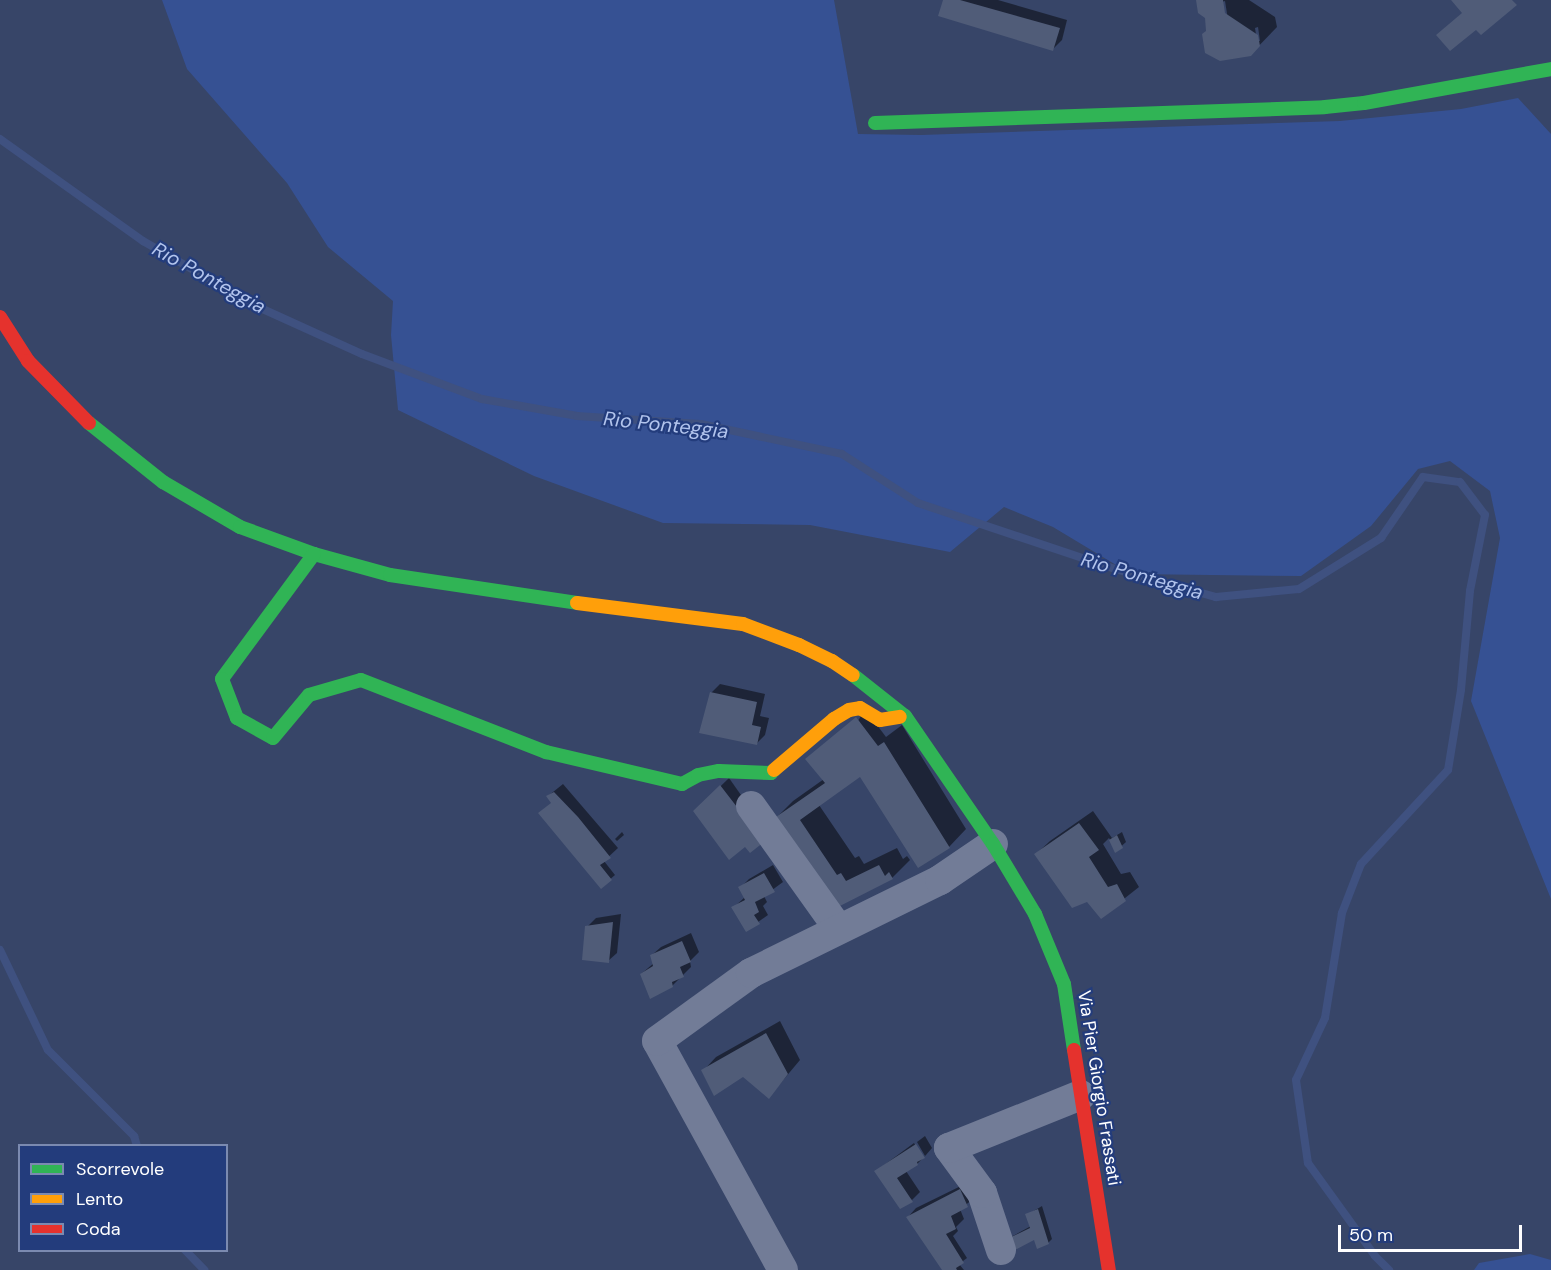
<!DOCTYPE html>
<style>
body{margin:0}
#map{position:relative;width:1551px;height:1270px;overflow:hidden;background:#374568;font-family:"DM Sans",sans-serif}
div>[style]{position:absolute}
.green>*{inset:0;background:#365193}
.shadow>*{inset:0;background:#0007}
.stream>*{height:8px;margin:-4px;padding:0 4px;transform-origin:4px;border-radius:4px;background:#3f5180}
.building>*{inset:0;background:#505c78}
.street>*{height:30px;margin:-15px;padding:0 15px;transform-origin:15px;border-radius:15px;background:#727c97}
.fast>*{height:14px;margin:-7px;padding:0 7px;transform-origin:7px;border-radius:7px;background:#30b455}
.slow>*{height:14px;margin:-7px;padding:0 7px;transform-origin:7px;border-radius:7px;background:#ff9f0a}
.jam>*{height:14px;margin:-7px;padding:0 7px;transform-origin:7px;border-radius:7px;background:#e5322d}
span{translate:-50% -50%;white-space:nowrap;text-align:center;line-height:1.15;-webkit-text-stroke:4.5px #233c7c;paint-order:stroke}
.street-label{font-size:18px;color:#fff}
.water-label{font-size:20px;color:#b2c4ed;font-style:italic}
.legend{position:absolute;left:18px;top:1144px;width:210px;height:108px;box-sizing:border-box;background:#233c7c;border:2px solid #7b8ab0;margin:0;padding:8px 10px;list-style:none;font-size:18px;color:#fff}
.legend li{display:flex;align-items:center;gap:12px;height:30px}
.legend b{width:30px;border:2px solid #7b8ab0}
.scale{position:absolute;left:1338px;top:1225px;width:184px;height:27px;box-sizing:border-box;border:3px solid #fff;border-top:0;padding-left:8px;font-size:18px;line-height:21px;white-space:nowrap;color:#fff;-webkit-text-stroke:4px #233c7c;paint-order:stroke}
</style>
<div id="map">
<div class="green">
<div style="clip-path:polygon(162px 0,834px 0,858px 134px,921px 135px,1340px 121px,1461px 109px,1518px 98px,1551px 134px,1551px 899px,1471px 701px,1500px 538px,1490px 491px,1450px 461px,1418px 469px,1371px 526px,1301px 576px,1131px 574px,1053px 527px,1004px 507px,950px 552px,810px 525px,663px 523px,534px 476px,398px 410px,391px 335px,393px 301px,328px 247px,287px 183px,187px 69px)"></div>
<div style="clip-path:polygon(1530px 1254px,1551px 1260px,1551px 1270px,1474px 1270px,1479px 1263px)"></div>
</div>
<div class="shadow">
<div style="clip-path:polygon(945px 0,998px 0,1067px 20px,1062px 40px,1053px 49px)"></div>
<div style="clip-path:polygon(evenodd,1197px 0,1249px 0,1275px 17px,1277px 27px,1250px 55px,1208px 30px,1206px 17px,1197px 0,1225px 1px,1228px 20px,1225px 21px,1222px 2px,1225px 1px,1197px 0,1258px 27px,1260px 41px,1257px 41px,1255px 28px,1258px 27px)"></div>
<div style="clip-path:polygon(720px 684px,765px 694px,760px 716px,769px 718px,765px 735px,757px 743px,711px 693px)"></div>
<div style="clip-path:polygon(865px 709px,886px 737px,902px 725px,966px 829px,949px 847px,861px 775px,819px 805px,855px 858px,859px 856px,864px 864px,897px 848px,903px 859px,907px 856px,910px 860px,892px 878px,834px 907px,775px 819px,793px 801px,824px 779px)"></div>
<div style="clip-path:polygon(729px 778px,760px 822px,745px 845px,695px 811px)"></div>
<div style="clip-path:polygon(563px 784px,618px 848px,604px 861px,615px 875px,601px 887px,548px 796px)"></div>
<div style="clip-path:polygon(1093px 811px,1112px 838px,1122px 832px,1126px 842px,1116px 851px,1109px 838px,1103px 844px,1121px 874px,1130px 872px,1139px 887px,1101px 917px,1087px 900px,1036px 854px,1050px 841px)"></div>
<div style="clip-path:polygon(622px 832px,624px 835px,617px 841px,615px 839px)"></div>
<div style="clip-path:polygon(773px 865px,783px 882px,764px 896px,767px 902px,763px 906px,768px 915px,747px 930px,733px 908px,745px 897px,740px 888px,749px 879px)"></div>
<div style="clip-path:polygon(621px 914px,617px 953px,608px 961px,587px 927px,596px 918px)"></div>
<div style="clip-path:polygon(691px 933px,699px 952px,690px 961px,691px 967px,672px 986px,641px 974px,654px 963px,652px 955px,661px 947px)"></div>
<div style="clip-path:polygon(780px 1021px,800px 1060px,769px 1097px,743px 1075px,703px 1071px,716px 1057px)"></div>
<div style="clip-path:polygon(925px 1136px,932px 1148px,926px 1155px,917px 1164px,906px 1171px,920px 1192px,912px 1200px,876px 1171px,914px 1143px,923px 1158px,925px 1156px,917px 1142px)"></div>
<div style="clip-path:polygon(969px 1182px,976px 1197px,960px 1209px,964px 1219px,956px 1227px,958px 1231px,953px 1236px,967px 1258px,959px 1264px,964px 1270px,944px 1270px,908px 1217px,916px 1208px)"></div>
<div style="clip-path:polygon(1042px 1206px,1052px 1239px,1048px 1243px,1035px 1238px,1011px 1237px,1031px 1226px,1027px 1215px)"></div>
</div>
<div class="stream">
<div style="left:0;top:139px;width:176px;rotate:35.5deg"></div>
<div style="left:143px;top:241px;width:130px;rotate:29.9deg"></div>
<div style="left:256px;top:306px;width:116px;rotate:24.4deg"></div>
<div style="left:362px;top:354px;width:128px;rotate:20.6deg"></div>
<div style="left:482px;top:399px;width:97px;rotate:10.1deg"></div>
<div style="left:577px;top:416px;width:124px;rotate:3.7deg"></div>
<div style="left:701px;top:424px;width:144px;rotate:12deg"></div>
<div style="left:842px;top:454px;width:90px;rotate:32.8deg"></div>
<div style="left:918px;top:503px;width:208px;rotate:18.5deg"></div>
<div style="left:1115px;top:569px;width:105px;rotate:15.5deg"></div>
<div style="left:1216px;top:597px;width:83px;rotate:-5.5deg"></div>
<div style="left:1299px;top:589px;width:97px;rotate:-31.9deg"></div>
<div style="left:1381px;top:538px;width:74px;rotate:-55.5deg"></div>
<div style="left:1423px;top:477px;width:37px;rotate:8deg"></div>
<div style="left:1460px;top:482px;width:41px;rotate:52.9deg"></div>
<div style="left:1485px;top:515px;width:77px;rotate:101.2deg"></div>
<div style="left:1470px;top:591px;width:99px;rotate:95.2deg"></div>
<div style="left:1461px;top:690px;width:81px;rotate:99.2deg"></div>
<div style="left:1448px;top:770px;width:128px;rotate:132.8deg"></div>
<div style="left:1361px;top:864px;width:53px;rotate:111.2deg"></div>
<div style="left:1342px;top:913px;width:106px;rotate:99.2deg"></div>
<div style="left:1325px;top:1018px;width:68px;rotate:115.1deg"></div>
<div style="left:1296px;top:1080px;width:84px;rotate:81.8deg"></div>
<div style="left:1308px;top:1163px;width:115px;rotate:54.2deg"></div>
<div style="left:1375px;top:1256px;width:20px;rotate:45deg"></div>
<div style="left:0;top:950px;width:111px;rotate:64.4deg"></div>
<div style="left:48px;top:1050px;width:122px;rotate:45deg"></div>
<div style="left:134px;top:1136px;width:10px;rotate:73deg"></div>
<div style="left:185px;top:1250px;width:28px;rotate:46deg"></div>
</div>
<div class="building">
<div style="clip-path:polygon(943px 0,960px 0,1060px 28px,1053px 51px,938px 16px)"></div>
<div style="clip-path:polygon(1196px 0,1223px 0,1225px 13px,1258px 35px,1260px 46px,1251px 56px,1220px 61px,1205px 53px,1202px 34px,1206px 31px,1205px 18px,1198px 13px)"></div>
<div style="clip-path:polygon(1451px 0,1512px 0,1517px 5px,1481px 35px,1476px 30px,1450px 51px,1436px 35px,1462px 13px)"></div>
<div style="clip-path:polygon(710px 692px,757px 702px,752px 725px,761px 727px,757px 745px,699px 733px)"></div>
<div style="clip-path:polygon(856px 717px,878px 746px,884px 742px,950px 848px,918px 868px,860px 777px,800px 820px,837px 875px,841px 873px,846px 881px,879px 865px,885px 876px,889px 872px,893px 879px,834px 909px,773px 819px,825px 783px,805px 759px)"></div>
<div style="clip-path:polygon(720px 785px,764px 842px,750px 853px,745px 847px,729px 860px,693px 811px)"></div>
<div style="clip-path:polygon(554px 792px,578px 817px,611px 858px,600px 865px,612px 880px,601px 889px,538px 813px,551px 803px,546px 796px)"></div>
<div style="clip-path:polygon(1079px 823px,1099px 850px,1089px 857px,1108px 887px,1117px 884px,1126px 901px,1101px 919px,1087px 902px,1072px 908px,1034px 854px)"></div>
<div style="clip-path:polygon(1117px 835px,1123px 848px,1115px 853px,1109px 840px)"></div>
<div style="clip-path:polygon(764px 873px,775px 892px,755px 902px,759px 912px,754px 915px,760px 924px,746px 932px,731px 907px,745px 900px,738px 887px)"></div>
<div style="clip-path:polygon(613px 922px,609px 963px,582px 960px,585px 926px)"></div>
<div style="clip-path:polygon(682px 941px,691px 962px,680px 967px,684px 977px,672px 982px,673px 987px,650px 999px,640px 974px,653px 966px,650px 955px)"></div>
<div style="clip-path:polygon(766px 1033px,788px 1074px,769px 1099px,743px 1077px,714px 1096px,701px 1070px)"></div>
<div style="clip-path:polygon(916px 1144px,925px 1158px,917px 1162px,918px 1165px,897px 1178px,913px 1202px,900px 1209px,874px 1171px)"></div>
<div style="clip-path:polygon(960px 1189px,968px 1207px,951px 1216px,956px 1229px,946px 1234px,964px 1263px,956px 1268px,957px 1270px,942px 1270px,906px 1217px)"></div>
<div style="clip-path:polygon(1038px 1209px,1049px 1244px,1037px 1249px,1034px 1240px,1011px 1252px,1005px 1240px,1030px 1228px,1025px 1214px)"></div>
</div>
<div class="street">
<div style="left:751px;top:806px;width:150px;rotate:54.5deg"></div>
<div style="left:1001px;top:1250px;width:60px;rotate:-108.4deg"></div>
<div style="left:982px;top:1193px;width:56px;rotate:-126.3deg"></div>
<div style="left:949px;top:1148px;width:142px;rotate:-21.9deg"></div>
<div style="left:783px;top:1270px;width:261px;rotate:-118.8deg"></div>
<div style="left:657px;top:1041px;width:116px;rotate:-35.9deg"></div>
<div style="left:751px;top:973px;width:211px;rotate:-26.2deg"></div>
<div style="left:940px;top:880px;width:64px;rotate:-34.2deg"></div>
</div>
<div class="fast">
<div style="left:875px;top:123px;width:450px;rotate:-2deg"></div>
<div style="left:1325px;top:107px;width:39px;rotate:-6deg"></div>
<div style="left:1364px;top:103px;width:190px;rotate:-10.3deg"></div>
<div style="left:89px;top:423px;width:95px;rotate:38.6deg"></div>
<div style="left:163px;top:482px;width:89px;rotate:30.3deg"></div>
<div style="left:240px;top:527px;width:79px;rotate:20deg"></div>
<div style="left:314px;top:554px;width:79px;rotate:15.4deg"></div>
<div style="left:390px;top:575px;width:189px;rotate:8.5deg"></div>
<div style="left:314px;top:554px;width:155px;rotate:126.4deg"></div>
<div style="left:222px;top:679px;width:42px;rotate:69deg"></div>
<div style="left:237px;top:718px;width:41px;rotate:29.1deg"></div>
<div style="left:273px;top:738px;width:56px;rotate:-50.1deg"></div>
<div style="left:309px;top:695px;width:54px;rotate:-16.1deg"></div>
<div style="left:361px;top:680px;width:199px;rotate:21.3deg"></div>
<div style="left:546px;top:752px;width:140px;rotate:13.2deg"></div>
<div style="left:682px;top:784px;width:18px;rotate:-29deg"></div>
<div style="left:698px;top:775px;width:21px;rotate:-11deg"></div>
<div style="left:719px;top:771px;width:52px;rotate:2.2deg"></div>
<div style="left:771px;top:773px;width:4px;rotate:-45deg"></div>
<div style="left:853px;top:675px;width:66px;rotate:38.3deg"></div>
<div style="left:905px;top:716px;width:155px;rotate:55.5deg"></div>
<div style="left:993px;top:844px;width:82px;rotate:59deg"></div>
<div style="left:1035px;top:914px;width:76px;rotate:67.5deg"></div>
<div style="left:1064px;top:984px;width:67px;rotate:81.4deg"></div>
</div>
<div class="slow">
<div style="left:577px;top:603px;width:167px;rotate:7.2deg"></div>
<div style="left:743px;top:624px;width:60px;rotate:20.6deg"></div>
<div style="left:799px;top:645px;width:37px;rotate:26deg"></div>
<div style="left:832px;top:661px;width:25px;rotate:34deg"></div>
<div style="left:774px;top:770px;width:79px;rotate:-40.4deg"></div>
<div style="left:834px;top:719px;width:17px;rotate:-31deg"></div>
<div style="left:849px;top:710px;width:11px;rotate:-10deg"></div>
<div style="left:860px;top:708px;width:23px;rotate:31deg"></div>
<div style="left:880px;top:720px;width:20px;rotate:-9deg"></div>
</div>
<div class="jam">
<div style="left:0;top:317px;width:52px;rotate:57.5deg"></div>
<div style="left:28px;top:361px;width:87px;rotate:45.5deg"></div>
<div style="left:1074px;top:1050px;width:223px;rotate:81deg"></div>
</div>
<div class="street-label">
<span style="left:1099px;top:1088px;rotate:81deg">Via Pier Giorgio Frassati</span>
</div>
<div class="water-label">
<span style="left:209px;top:278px;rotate:29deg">Rio Ponteggia</span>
<span style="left:666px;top:425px;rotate:6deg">Rio Ponteggia</span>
<span style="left:1142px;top:576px;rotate:16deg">Rio Ponteggia</span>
</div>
<ul class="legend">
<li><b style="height:8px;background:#30b455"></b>Scorrevole</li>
<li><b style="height:8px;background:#ff9f0a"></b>Lento</li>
<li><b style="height:8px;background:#e5322d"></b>Coda</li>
</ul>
<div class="scale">50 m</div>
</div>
